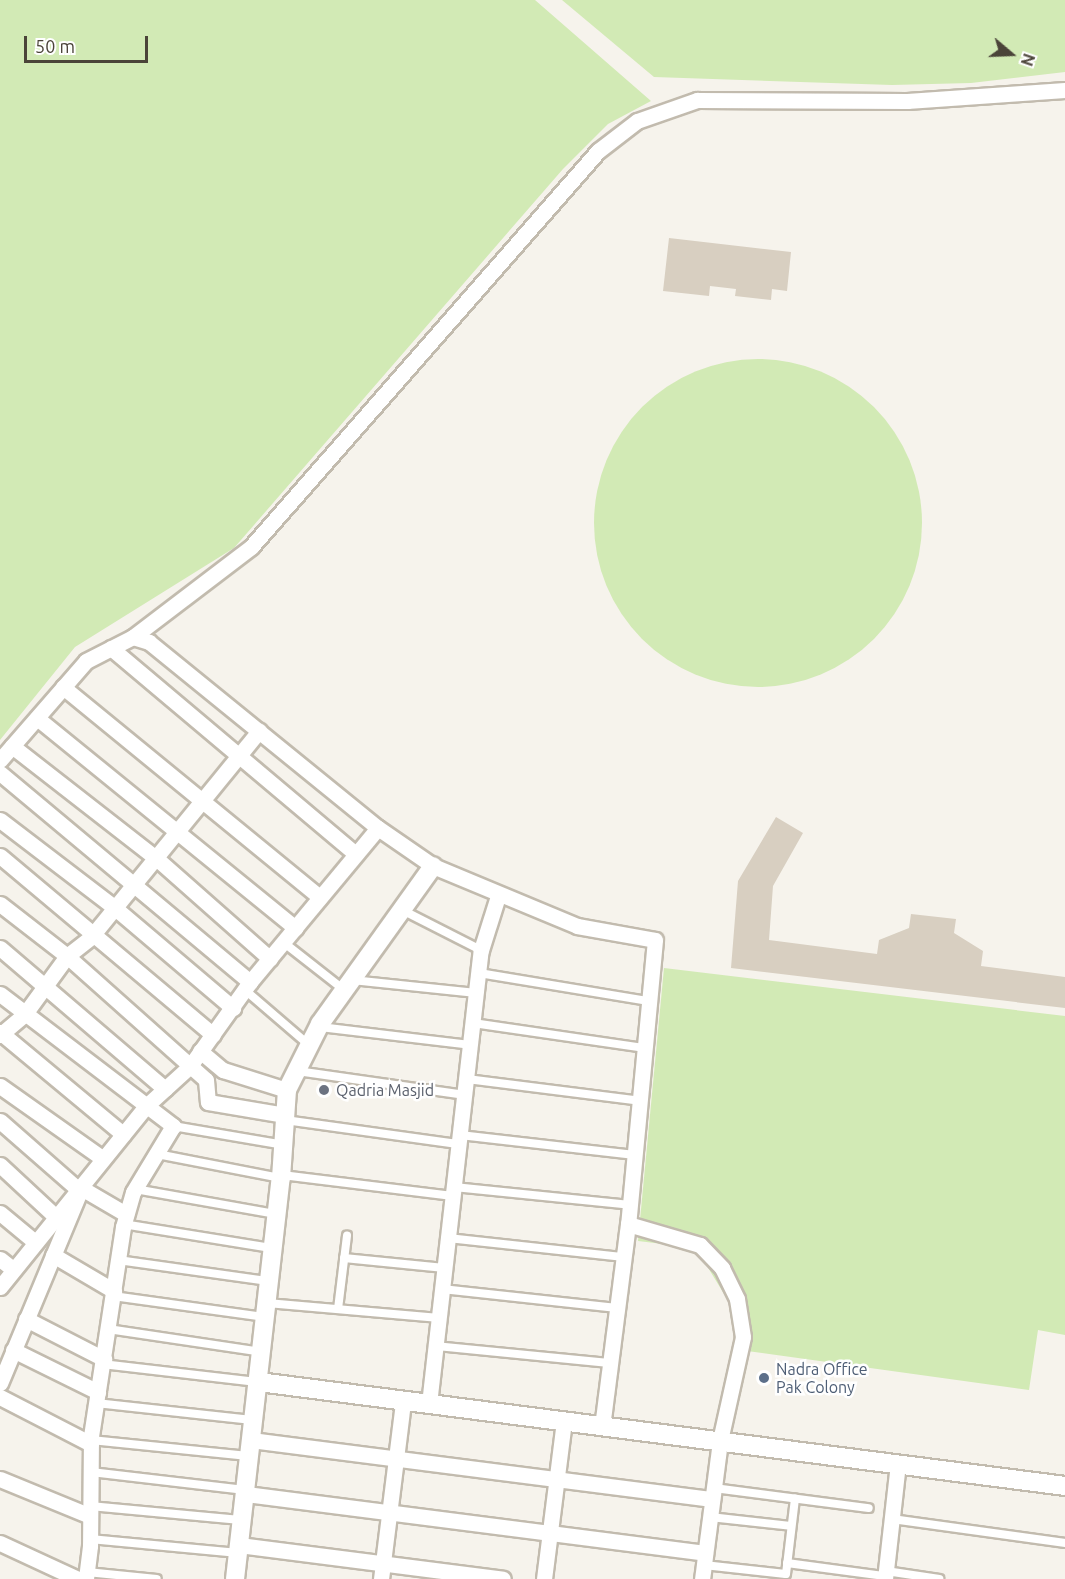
<!DOCTYPE html>
<style>
body{margin:0}
#map{position:relative;width:1065px;height:1579px;overflow:hidden;background:#f6f3ec;font-family:Ubuntu,sans-serif}
div>[style]{position:absolute}
.green>*{inset:0;background:#d2eab5}
.round{border-radius:50%}
.building>*{inset:0;background:#d8cfc1}
.roads{filter:drop-shadow(2px 0 #c2bbae) drop-shadow(-2px 0 #c2bbae) drop-shadow(0 2px #c2bbae) drop-shadow(0 -2px #c2bbae)}
.service>*{height:8px;margin:-4px;padding:0 4px;transform-origin:4px;border-radius:4px;background:#fff}
.minor>*{height:15px;margin:-7.5px;padding:0 7.5px;transform-origin:7.5px;border-radius:7.5px;background:#fff}
.tertiary>*{height:18px;margin:-9px;padding:0 9px;transform-origin:9px;border-radius:9px;background:#fff}
.dots>*{width:16px;height:16px;translate:-50% -50%;box-sizing:border-box;border:3px solid #fff;border-radius:50%}
span{translate:-50% -50%;white-space:nowrap;text-align:center;line-height:1.15;-webkit-text-stroke:5px #fff;paint-order:stroke}
.worship-label{font-size:16px;color:#5b616d}
.left{translate:0 -50%;text-align:left}
.service-label{font-size:16px;color:#4e5e75}
.north{position:absolute;left:981px;top:24px;width:60px;height:60px;-webkit-text-stroke:4px #fff;paint-order:stroke;rotate:109deg;font-size:16px;font-weight:700;line-height:24px;text-align:center;color:#4b4439}
.north::after{content:'';display:block;margin:auto;width:21px;height:27px;background:#4b4439;clip-path:polygon(50% 0,100% 100%,50% 72%,0 100%)}
.scale{position:absolute;left:24px;top:36px;width:124px;height:27px;box-sizing:border-box;border:3px solid #4b4439;border-top:0;padding-left:8px;font-size:18px;line-height:21px;white-space:nowrap;color:#4b4439;-webkit-text-stroke:4px #fff;paint-order:stroke}
</style>
<div id="map">
<div class="green">
<div style="clip-path:polygon(0 0,535px 0,651px 101px,608px 124px,563px 169px,234px 548px,75px 647px,0 740px)"></div>
<div style="clip-path:polygon(562px 0,1065px 0,1065px 72px,971px 83px,892px 85px,654px 77px)"></div>
<div class="round" style="left:594px;top:359px;width:328px;height:328px"></div>
<div style="clip-path:polygon(664px 968px,1065px 1016px,1065px 1335px,1038px 1330px,1029px 1390px,747px 1351px,729px 1302px,696px 1248px,638px 1241px)"></div>
</div>
<div class="building">
<div style="clip-path:polygon(669px 238px,791px 252px,787px 291px,772px 289px,771px 300px,735px 296px,736px 289px,710px 286px,709px 296px,663px 291px)"></div>
<div style="clip-path:polygon(776px 817px,803px 833px,773px 886px,769px 940px,877px 954px,879px 940px,909px 928px,911px 914px,956px 919px,954px 933px,983px 951px,981px 966px,1065px 977px,1065px 1008px,731px 968px,738px 881px)"></div>
</div>
<div class="roads">
<div class="service">
<div style="left:402px;top:910px;width:89px;rotate:26.9deg"></div>
<div style="left:283px;top:942px;width:76px;rotate:38.1deg"></div>
<div style="left:479px;top:973px;width:172px;rotate:9.4deg"></div>
<div style="left:352px;top:980px;width:125px;rotate:6deg"></div>
<div style="left:245px;top:990px;width:84px;rotate:40.7deg"></div>
<div style="left:473px;top:1023px;width:174px;rotate:8.3deg"></div>
<div style="left:320px;top:1027px;width:151px;rotate:6.8deg"></div>
<div style="left:297px;top:1071px;width:170px;rotate:8.1deg"></div>
<div style="left:467px;top:1079px;width:174px;rotate:7.2deg"></div>
<div style="left:285px;top:1120px;width:176px;rotate:7.9deg"></div>
<div style="left:173px;top:1126px;width:113px;rotate:9.7deg"></div>
<div style="left:460px;top:1135px;width:176px;rotate:6.5deg"></div>
<div style="left:157px;top:1154px;width:125px;rotate:11deg"></div>
<div style="left:282px;top:1175px;width:172px;rotate:7deg"></div>
<div style="left:454px;top:1187px;width:177px;rotate:5.8deg"></div>
<div style="left:135px;top:1189px;width:142px;rotate:10.1deg"></div>
<div style="left:123px;top:1224px;width:150px;rotate:9.2deg"></div>
<div style="left:448px;top:1238px;width:177px;rotate:6.2deg"></div>
<div style="left:344px;top:1258px;width:101px;rotate:5.7deg"></div>
<div style="left:118px;top:1260px;width:150px;rotate:8deg"></div>
<div style="left:442px;top:1289px;width:176px;rotate:6.2deg"></div>
<div style="left:113px;top:1296px;width:152px;rotate:7.9deg"></div>
<div style="left:267px;top:1303px;width:173px;rotate:5deg"></div>
<div style="left:338px;top:1309px;width:74px;rotate:-83deg"></div>
<div style="left:108px;top:1329px;width:155px;rotate:8.5deg"></div>
<div style="left:436px;top:1346px;width:175px;rotate:5.6deg"></div>
<div style="left:102px;top:1364px;width:156px;rotate:6.6deg"></div>
<div style="left:96px;top:1403px;width:157px;rotate:6.2deg"></div>
<div style="left:91px;top:1440px;width:158px;rotate:5.8deg"></div>
<div style="left:91px;top:1472px;width:155px;rotate:6.7deg"></div>
<div style="left:714px;top:1488px;width:156px;rotate:7.4deg"></div>
<div style="left:90px;top:1506px;width:151px;rotate:5.3deg"></div>
<div style="left:710px;top:1517px;width:81px;rotate:6.3deg"></div>
<div style="left:892px;top:1519px;width:175px;rotate:7.9deg"></div>
<div style="left:90px;top:1539px;width:149px;rotate:5.4deg"></div>
<div style="left:787px;top:1563px;width:99px;rotate:7.6deg"></div>
<div style="left:704px;top:1565px;width:82px;rotate:6.3deg"></div>
<div style="left:786px;top:1574px;width:76px;rotate:-83.2deg"></div>
<div style="left:886px;top:1571px;width:54px;rotate:8.6deg"></div>
<div style="left:87px;top:1572px;width:70px;rotate:5.7deg"></div>
</div>
<div class="minor">
<div style="left:133px;top:637px;width:148px;rotate:-37.3deg"></div>
<div style="left:251px;top:547px;width:527px;rotate:-48.77deg"></div>
<div style="left:598px;top:151px;width:49px;rotate:-37.6deg"></div>
<div style="left:637px;top:121px;width:64px;rotate:-19.3deg"></div>
<div style="left:697px;top:100px;width:210px;rotate:0.3deg"></div>
<div style="left:907px;top:101px;width:158px;rotate:-4deg"></div>
<div style="left:111px;top:648px;width:320px;rotate:40.1deg"></div>
<div style="left:63px;top:687px;width:332px;rotate:39.3deg"></div>
<div style="left:37px;top:718px;width:333px;rotate:39.1deg"></div>
<div style="left:12px;top:746px;width:182px;rotate:37.9deg"></div>
<div style="left:156px;top:858px;width:152px;rotate:41.5deg"></div>
<div style="left:0;top:760px;width:131px;rotate:-49deg"></div>
<div style="left:86px;top:661px;width:53px;rotate:-27.1deg"></div>
<div style="left:133px;top:637px;width:17px;rotate:17deg"></div>
<div style="left:149px;top:642px;width:295px;rotate:39.1deg"></div>
<div style="left:378px;top:828px;width:67px;rotate:34.6deg"></div>
<div style="left:433px;top:866px;width:156px;rotate:22.6deg"></div>
<div style="left:577px;top:926px;width:79px;rotate:10.2deg"></div>
<div style="left:655px;top:940px;width:285px;rotate:95.4deg"></div>
<div style="left:628px;top:1224px;width:204px;rotate:97.3deg"></div>
<div style="left:0;top:773px;width:326px;rotate:39.9deg"></div>
<div style="left:0;top:820px;width:145px;rotate:37.4deg"></div>
<div style="left:115px;top:908px;width:155px;rotate:40.3deg"></div>
<div style="left:0;top:856px;width:278px;rotate:40deg"></div>
<div style="left:0;top:904px;width:85px;rotate:37.8deg"></div>
<div style="left:67px;top:956px;width:186px;rotate:41.7deg"></div>
<div style="left:206px;top:1080px;width:22px;rotate:85deg"></div>
<div style="left:208px;top:1102px;width:78px;rotate:9.6deg"></div>
<div style="left:0;top:948px;width:217px;rotate:40.5deg"></div>
<div style="left:0;top:994px;width:218px;rotate:37.3deg"></div>
<div style="left:173px;top:1126px;width:77px;rotate:121.2deg"></div>
<div style="left:133px;top:1192px;width:36px;rotate:106deg"></div>
<div style="left:123px;top:1227px;width:211px;rotate:98.7deg"></div>
<div style="left:91px;top:1436px;width:110px;rotate:90.5deg"></div>
<div style="left:90px;top:1546px;width:33px;rotate:97deg"></div>
<div style="left:0;top:1032px;width:160px;rotate:39.7deg"></div>
<div style="left:0;top:1035px;width:31px;rotate:-40deg"></div>
<div style="left:24px;top:1015px;width:73px;rotate:-53.9deg"></div>
<div style="left:67px;top:956px;width:31px;rotate:-38deg"></div>
<div style="left:91px;top:937px;width:266px;rotate:-50.8deg"></div>
<div style="left:200px;top:1051px;width:30px;rotate:40deg"></div>
<div style="left:223px;top:1070px;width:67px;rotate:17.4deg"></div>
<div style="left:0;top:1086px;width:125px;rotate:35.2deg"></div>
<div style="left:0;top:1121px;width:106px;rotate:41.2deg"></div>
<div style="left:80px;top:1191px;width:208px;rotate:112.6deg"></div>
<div style="left:0;top:1165px;width:76px;rotate:42.9deg"></div>
<div style="left:83px;top:1189px;width:50px;rotate:30.2deg"></div>
<div style="left:0;top:1213px;width:45px;rotate:39.6deg"></div>
<div style="left:628px;top:1224px;width:75px;rotate:16.3deg"></div>
<div style="left:700px;top:1245px;width:32px;rotate:46deg"></div>
<div style="left:722px;top:1268px;width:34px;rotate:64deg"></div>
<div style="left:737px;top:1299px;width:38px;rotate:81deg"></div>
<div style="left:743px;top:1337px;width:107px;rotate:102.5deg"></div>
<div style="left:720px;top:1441px;width:139px;rotate:97.4deg"></div>
<div style="left:53px;top:1255px;width:71px;rotate:30.5deg"></div>
<div style="left:0;top:1259px;width:16px;rotate:38deg"></div>
<div style="left:0;top:1287px;width:231px;rotate:-51.1deg"></div>
<div style="left:145px;top:1107px;width:61px;rotate:-42.3deg"></div>
<div style="left:190px;top:1066px;width:103px;rotate:-54.5deg"></div>
<div style="left:250px;top:982px;width:200px;rotate:-50.3deg"></div>
<div style="left:26px;top:1319px;width:88px;rotate:27.1deg"></div>
<div style="left:13px;top:1350px;width:95px;rotate:26.3deg"></div>
<div style="left:0;top:1397px;width:102px;rotate:27.3deg"></div>
<div style="left:429px;top:1404px;width:457px;rotate:-83.5deg"></div>
<div style="left:481px;top:950px;width:57px;rotate:-72.5deg"></div>
<div style="left:251px;top:1440px;width:465px;rotate:7.3deg"></div>
<div style="left:0;top:1479px;width:97px;rotate:22.3deg"></div>
<div style="left:246px;top:1494px;width:463px;rotate:7.3deg"></div>
<div style="left:0;top:1543px;width:86px;rotate:24.8deg"></div>
<div style="left:239px;top:1545px;width:266px;rotate:7.3deg"></div>
<div style="left:381px;top:1579px;width:178px;rotate:-82.9deg"></div>
<div style="left:544px;top:1579px;width:159px;rotate:-82.8deg"></div>
<div style="left:885px;top:1579px;width:116px;rotate:-83.6deg"></div>
</div>
<div class="tertiary">
<div style="left:259px;top:1382px;width:813px;rotate:7.35deg"></div>
<div style="left:235px;top:1579px;width:404px;rotate:-83.5deg"></div>
<div style="left:281px;top:1178px;width:88px;rotate:-86.1deg"></div>
<div style="left:287px;top:1090px;width:74px;rotate:-63.4deg"></div>
<div style="left:320px;top:1024px;width:194px;rotate:-54.4deg"></div>
</div>
</div>
<div class="dots">
<div style="left:324px;top:1090px;background:#6b7280"></div>
<div style="left:764px;top:1378px;background:#5c6f8a"></div>
</div>
<div class="worship-label">
<span class="left" style="left:336px;top:1090px">Qadria Masjid</span>
</div>
<div class="service-label">
<span class="left" style="left:776px;top:1378px">Nadra Office<br>Pak Colony</span>
</div>
<div class="north">N</div>
<div class="scale">50 m</div>
</div>
